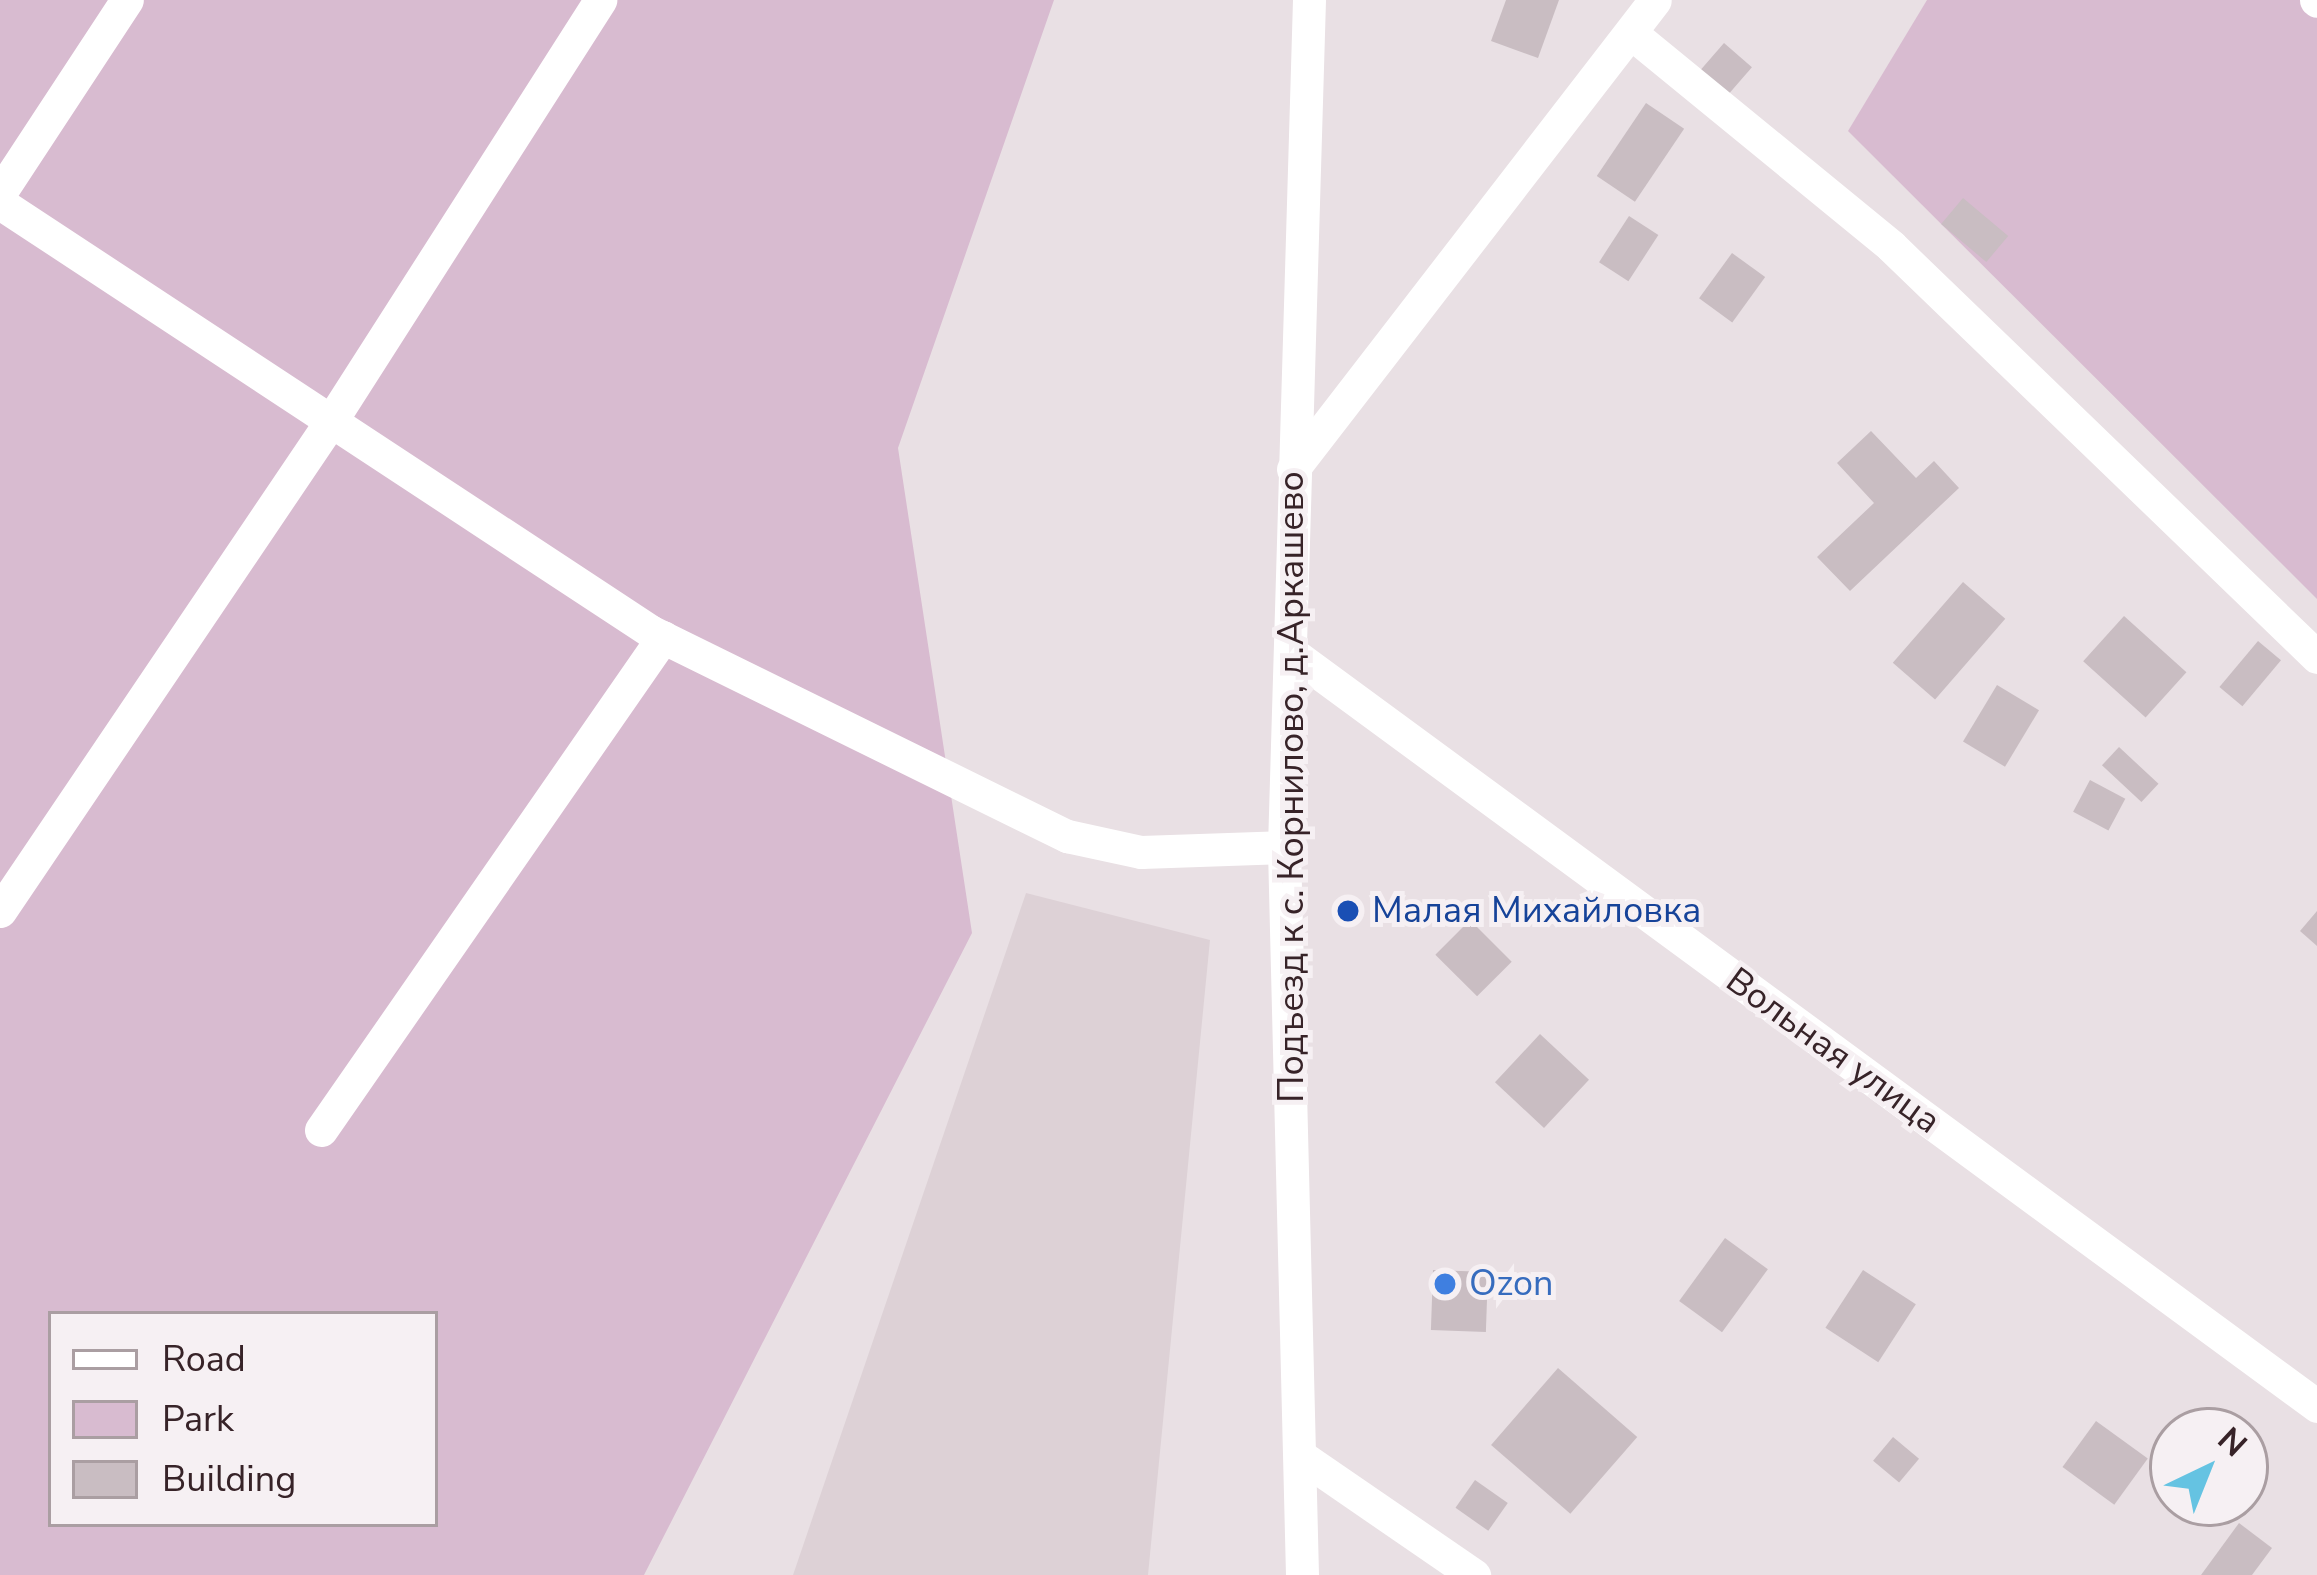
<!DOCTYPE html>
<meta charset="utf-8">
<style>
body{margin:0}
#map{position:relative;width:2317px;height:1575px;overflow:hidden;background:#e9e0e4;font-family:"Nunito Sans",sans-serif}
div>[style]{position:absolute}
.built>*{inset:0;background:#ddd1d6}
.green>*{inset:0;background:#d8bbd0}
.building>*{inset:0;background:#c9bdc2;transform-origin:0 0}
.minor>*{height:33px;margin:-16.5px;padding:0 16.5px;transform-origin:16.5px;border-radius:16.5px;background:#fff}
.tertiary>*{height:33px;margin:-16.5px;padding:0 16.5px;transform-origin:16.5px;border-radius:16.5px;background:#fff}
.dots>*{width:33px;height:33px;translate:-50% -50%;box-sizing:border-box;border:6px solid #f6f0f3;border-radius:50%}
span{translate:-50% -50%;white-space:nowrap;text-align:center;line-height:1.15;-webkit-text-stroke:10px #f6f0f3;paint-order:stroke}
.street-label{font-size:36px;color:#372328}
.transit-label{font-size:36px;color:#164399}
.left{translate:0 -50%;text-align:left}
.shop-label{font-size:36px;color:#366cbe}
.legend{position:absolute;left:48px;top:1311px;width:390px;height:216px;box-sizing:border-box;background:#f6f0f3;border:3px solid #aa9ea2;margin:0;padding:15px 21px;list-style:none;font-size:36px;color:#372328}
.legend li{display:flex;align-items:center;gap:24px;height:60px}
.legend b{width:60px;border:3px solid #aa9ea2}
.north{position:absolute;left:2149px;top:1407px;width:120px;height:120px;box-sizing:border-box;background:#f6f0f3;border:3px solid #aa9ea2;border-radius:50%;rotate:43deg;font-size:33px;font-weight:700;line-height:48px;text-align:center;color:#372328}
.north::after{content:'';display:block;margin:auto;width:42px;height:54px;background:#65c3e2;clip-path:polygon(50% 0,100% 100%,50% 72%,0 100%)}
</style>
<div id="map">
<div class="built">
<div style="clip-path:polygon(1026px 893px,1210px 940px,1148px 1575px,793px 1575px)"></div>
</div>
<div class="green">
<div style="clip-path:polygon(evenodd,0 0,1054px 0,898px 448px,972px 933px,644px 1575px,0 1575px,0 0,51px 1314px,435px 1314px,435px 1524px,51px 1524px,51px 1314px)"></div>
<div style="clip-path:polygon(1927px 0,2317px 0,2317px 599px,1848px 131px)"></div>
</div>
<div class="building">
<div style="clip-path:polygon(1506px 0,1559px 0,1538px 58px,1491px 41px)"></div>
<div style="left:1724px;top:43px;width:37px;height:44px;rotate:41deg"></div>
<div style="left:1646px;top:103px;width:46px;height:88px;rotate:34deg"></div>
<div style="left:1963px;top:198px;width:59px;height:34px;rotate:40deg"></div>
<div style="left:1629px;top:216px;width:35px;height:55px;rotate:33deg"></div>
<div style="left:1732px;top:253px;width:41px;height:56px;rotate:36deg"></div>
<div style="clip-path:polygon(1871px 431px,1916px 478px,1934px 461px,1959px 488px,1850px 591px,1817px 557px,1874px 503px,1837px 463px)"></div>
<div style="left:1963px;top:582px;width:56px;height:107px;rotate:41deg"></div>
<div style="left:2124px;top:616px;width:84px;height:61px;rotate:42deg"></div>
<div style="left:2258px;top:641px;width:30px;height:60px;rotate:40deg"></div>
<div style="left:1997px;top:685px;width:49px;height:66px;rotate:31deg"></div>
<div style="left:2119px;top:747px;width:54px;height:25px;rotate:43deg"></div>
<div style="left:2090px;top:780px;width:40px;height:36px;rotate:28deg"></div>
<div style="clip-path:polygon(2317px 911px,2317px 946px,2300px 931px)"></div>
<div style="left:1470px;top:920px;width:59px;height:49px;rotate:45deg"></div>
<div style="left:1540px;top:1034px;width:67px;height:66px;rotate:43deg"></div>
<div style="left:1725px;top:1238px;width:53px;height:78px;rotate:36deg"></div>
<div style="left:1433px;top:1270px;width:55px;height:60px;rotate:2deg"></div>
<div style="left:1863px;top:1270px;width:63px;height:69px;rotate:33deg"></div>
<div style="left:1558px;top:1368px;width:105px;height:102px;rotate:41deg"></div>
<div style="left:2096px;top:1421px;width:64px;height:57px;rotate:36deg"></div>
<div style="left:1893px;top:1437px;width:34px;height:31px;rotate:40deg"></div>
<div style="left:1475px;top:1480px;width:40px;height:34px;rotate:35deg"></div>
<div style="clip-path:polygon(2239px 1523px,2272px 1548px,2252px 1575px,2201px 1575px)"></div>
</div>
<div class="minor">
<div style="left:2316px;top:0;width:1px;rotate:45deg"></div>
<div style="left:1631px;top:33px;width:336px;rotate:39.3deg"></div>
<div style="left:1891px;top:246px;width:592px;rotate:43.97deg"></div>
<div style="left:0;top:193px;width:231px;rotate:-56.7deg"></div>
<div style="left:0;top:203px;width:778px;rotate:33.36deg"></div>
<div style="left:650px;top:631px;width:465px;rotate:26.2deg"></div>
<div style="left:1067px;top:836px;width:76px;rotate:12.2deg"></div>
<div style="left:1141px;top:852px;width:143px;rotate:-2deg"></div>
<div style="left:1293px;top:469px;width:592px;rotate:-52.34deg"></div>
<div style="left:1292px;top:653px;width:1272px;rotate:36.3deg"></div>
<div style="left:0;top:911px;width:591px;rotate:-55.96deg"></div>
<div style="left:331px;top:421px;width:500px;rotate:-57.4deg"></div>
<div style="left:321px;top:1130px;width:600px;rotate:-55.25deg"></div>
<div style="left:1302px;top:1457px;width:209px;rotate:34.5deg"></div>
</div>
<div class="tertiary">
<div style="left:1302px;top:1575px;width:728px;rotate:-91.42deg"></div>
<div style="left:1284px;top:847px;width:847px;rotate:-88.31deg"></div>
</div>
<div class="dots">
<div style="left:1348px;top:911px;background:#1a4fb4"></div>
<div style="left:1445px;top:1284px;background:#3f7fe0"></div>
</div>
<div class="street-label">
<span style="left:1292px;top:787px;rotate:-90deg">Подъезд к с. Корнилово, д.Аркашево</span>
<span style="left:1833px;top:1051px;rotate:36deg">Вольная улица</span>
</div>
<div class="transit-label">
<span class="left" style="left:1372px;top:911px">Малая Михайловка</span>
</div>
<div class="shop-label">
<span class="left" style="left:1469px;top:1284px">Ozon</span>
</div>
<ul class="legend">
<li><b style="height:15px;background:#fff"></b>Road</li>
<li><b style="height:33px;background:#d8bbd0"></b>Park</li>
<li><b style="height:33px;background:#c9bdc2"></b>Building</li>
</ul>
<div class="north">N</div>
</div>
